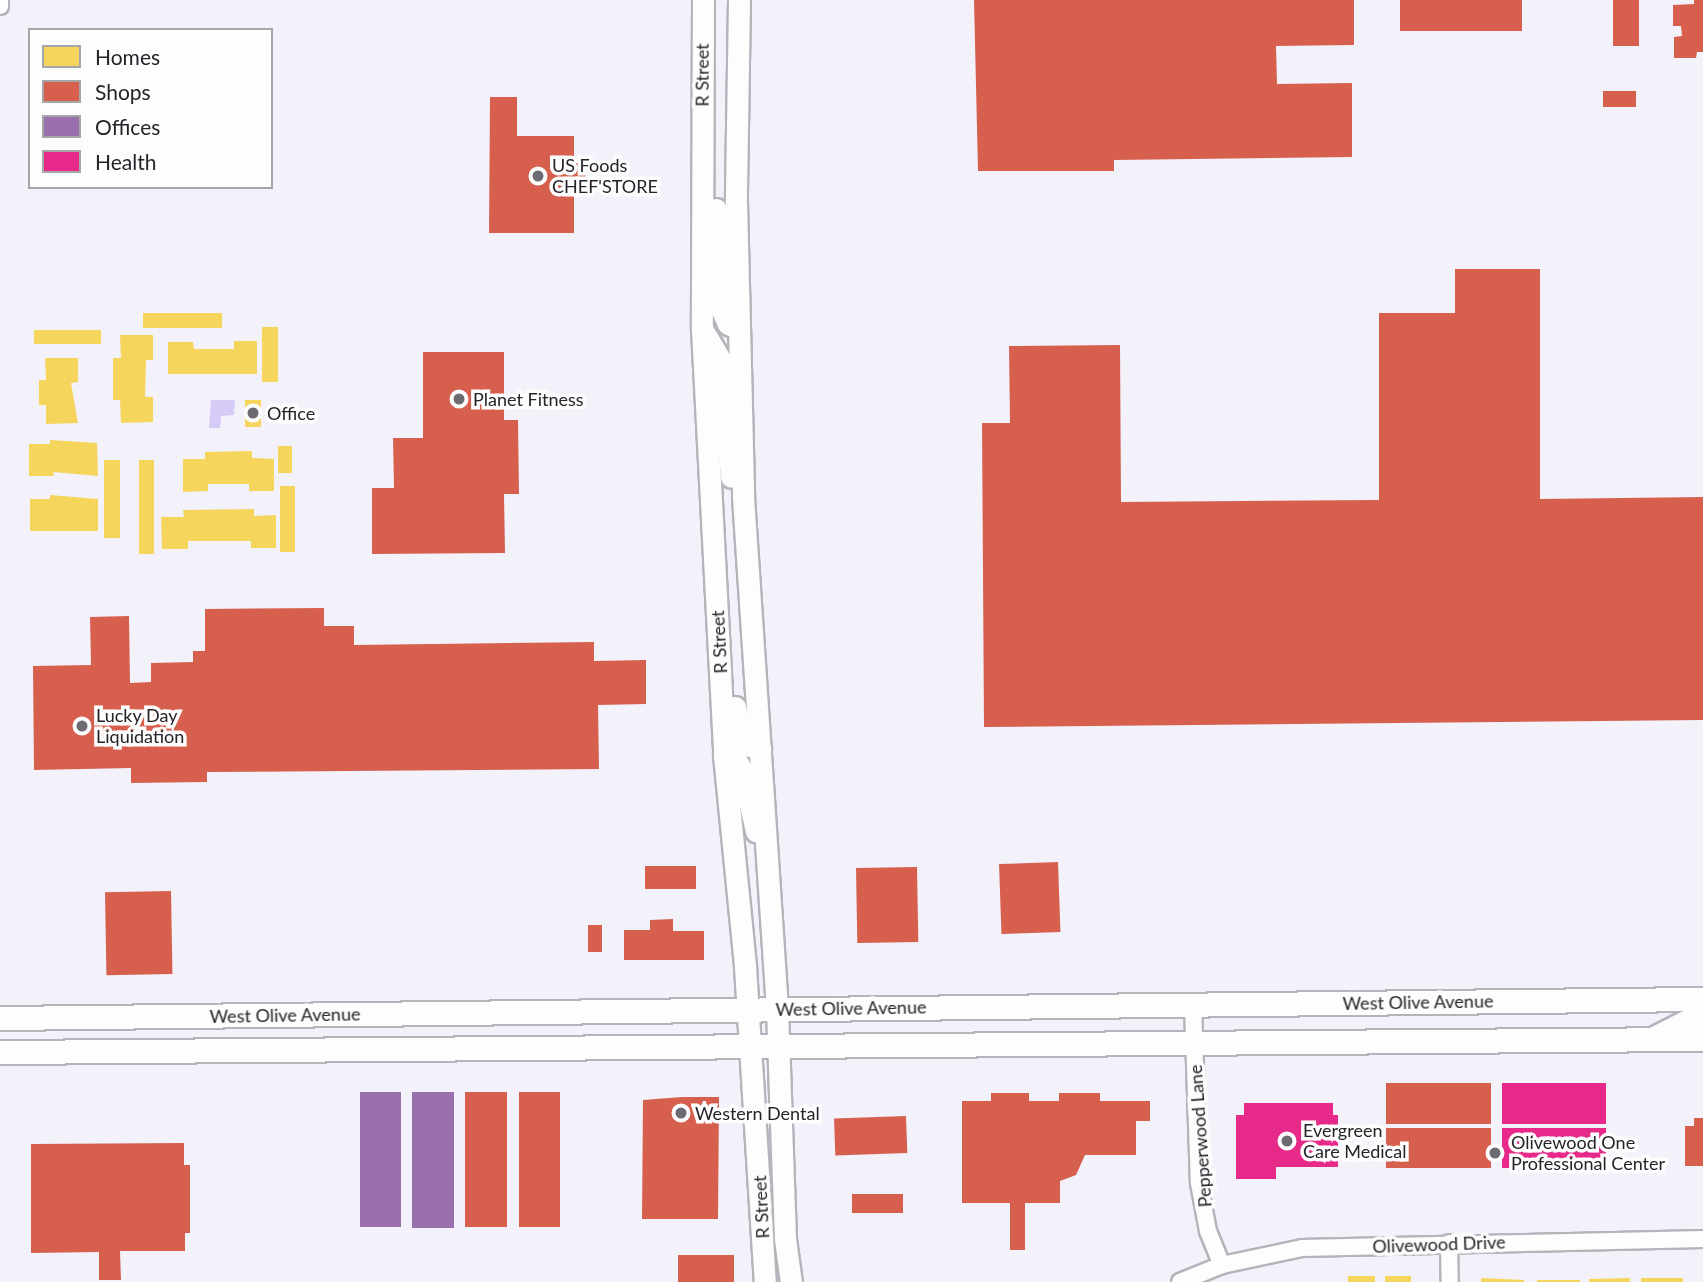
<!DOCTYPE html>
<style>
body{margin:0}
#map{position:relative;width:1703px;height:1282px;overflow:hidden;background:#f3f1fa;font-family:Lato,sans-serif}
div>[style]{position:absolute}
.water>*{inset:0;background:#d6cbf7}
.homes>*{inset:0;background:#f6d55c;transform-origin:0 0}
.shops>*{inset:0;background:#d6604d;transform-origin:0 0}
.offices>*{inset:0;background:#9970ab;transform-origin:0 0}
.health>*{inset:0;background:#e7298a;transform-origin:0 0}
.roads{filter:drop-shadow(2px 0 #b5b4bb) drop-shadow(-2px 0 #b5b4bb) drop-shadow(0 2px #b5b4bb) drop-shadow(0 -2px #b5b4bb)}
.minor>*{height:16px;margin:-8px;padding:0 8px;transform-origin:8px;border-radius:8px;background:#fdfdfe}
.tertiary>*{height:21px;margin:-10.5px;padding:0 10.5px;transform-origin:10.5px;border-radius:10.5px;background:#fdfdfe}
.secondary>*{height:23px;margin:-11.5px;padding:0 11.5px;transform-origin:11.5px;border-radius:11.5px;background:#fdfdfe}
.dots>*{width:19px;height:19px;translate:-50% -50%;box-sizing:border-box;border:4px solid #fdfdfd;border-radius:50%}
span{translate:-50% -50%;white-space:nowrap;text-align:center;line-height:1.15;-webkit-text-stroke:7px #fdfdfd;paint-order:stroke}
.street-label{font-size:18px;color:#242329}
.poi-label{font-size:18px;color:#242329}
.left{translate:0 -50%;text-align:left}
.legend{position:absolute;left:28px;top:28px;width:245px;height:161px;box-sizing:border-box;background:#fdfdfd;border:2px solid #a6a6a8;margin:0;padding:9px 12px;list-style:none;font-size:21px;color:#242329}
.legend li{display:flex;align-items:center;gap:14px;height:35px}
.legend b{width:35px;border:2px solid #a6a6a8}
</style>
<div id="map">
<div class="water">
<div style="clip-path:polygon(211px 400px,235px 400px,234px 415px,221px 416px,220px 428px,209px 428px)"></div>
</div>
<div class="homes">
<div style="left:222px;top:313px;width:15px;height:79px;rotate:90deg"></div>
<div style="left:262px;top:327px;width:16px;height:55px"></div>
<div style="left:34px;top:330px;width:67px;height:14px"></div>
<div style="clip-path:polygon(120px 335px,153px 335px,153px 360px,146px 360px,145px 397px,153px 397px,153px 422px,121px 423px,120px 400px,113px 400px,113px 358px,121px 358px)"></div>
<div style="clip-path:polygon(234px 341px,257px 341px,257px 374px,168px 374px,168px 342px,193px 342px,194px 349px,234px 349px)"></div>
<div style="clip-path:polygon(45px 358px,78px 358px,78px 382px,71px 383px,78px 423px,46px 424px,46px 405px,39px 405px,39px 380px,46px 380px)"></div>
<div style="left:245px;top:400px;width:16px;height:27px"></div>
<div style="clip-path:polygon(50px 440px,97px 443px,98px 476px,53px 472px,54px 476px,29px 476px,29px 444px,50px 444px)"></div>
<div style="left:278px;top:446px;width:14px;height:27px"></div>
<div style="clip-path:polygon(252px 451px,252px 458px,274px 459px,274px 491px,249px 491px,249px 484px,208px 484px,208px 491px,183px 492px,183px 459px,205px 459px,205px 452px)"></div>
<div style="left:104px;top:460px;width:16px;height:78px"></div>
<div style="left:139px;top:460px;width:15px;height:94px"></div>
<div style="left:280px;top:486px;width:15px;height:66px"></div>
<div style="clip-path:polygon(50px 495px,98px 499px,98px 531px,30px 531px,30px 499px,50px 499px)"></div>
<div style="clip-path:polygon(254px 509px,254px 516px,276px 515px,276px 548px,251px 548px,251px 541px,188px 541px,188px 549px,162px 549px,161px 517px,184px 517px,183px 510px)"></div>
<div style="left:1348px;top:1276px;width:27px;height:6px"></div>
<div style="left:1385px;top:1276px;width:26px;height:6px"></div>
<div style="clip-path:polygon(1481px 1278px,1524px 1280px,1524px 1282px,1481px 1282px)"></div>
<div style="clip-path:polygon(1630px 1278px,1630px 1282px,1589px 1282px,1589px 1279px)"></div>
<div style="left:1641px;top:1278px;width:42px;height:4px"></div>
<div style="left:1537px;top:1280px;width:43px;height:2px"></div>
</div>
<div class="shops">
<div style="clip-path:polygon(974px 0,1354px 0,1354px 45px,1276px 46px,1277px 84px,1352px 83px,1352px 157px,1114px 160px,1114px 171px,978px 171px)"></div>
<div style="left:1400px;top:0;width:122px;height:31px"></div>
<div style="left:1613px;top:0;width:26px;height:46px"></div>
<div style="clip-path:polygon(1694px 0,1703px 0,1703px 52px,1697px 52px,1696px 58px,1674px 58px,1674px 37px,1682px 36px,1681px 26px,1673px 26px,1673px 5px,1694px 4px)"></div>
<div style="left:1603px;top:91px;width:33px;height:16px"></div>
<div style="clip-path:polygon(490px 97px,517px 97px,517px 136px,574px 136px,574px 163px,586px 163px,586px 190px,574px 190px,574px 233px,489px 233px)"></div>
<div style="clip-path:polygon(1455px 269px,1540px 269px,1540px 499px,1703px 497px,1703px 720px,984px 727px,982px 423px,1010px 423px,1009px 346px,1120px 345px,1121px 502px,1379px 500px,1379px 313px,1455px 313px)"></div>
<div style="clip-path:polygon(423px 352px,504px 352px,504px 420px,518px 420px,519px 494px,504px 494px,505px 553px,372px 554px,372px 488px,394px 488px,393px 438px,423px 438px)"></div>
<div style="clip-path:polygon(324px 608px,324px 626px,354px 626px,354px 645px,594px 642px,594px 661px,646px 660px,646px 704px,598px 705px,599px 769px,207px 772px,207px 782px,131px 783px,131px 768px,34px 770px,33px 666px,91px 665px,90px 617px,129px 616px,130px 683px,151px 682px,151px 663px,193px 662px,193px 651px,205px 651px,205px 609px)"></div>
<div style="left:1058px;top:862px;width:70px;height:59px;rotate:88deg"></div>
<div style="left:645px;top:866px;width:51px;height:23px"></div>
<div style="left:917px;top:867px;width:75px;height:61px;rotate:89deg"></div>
<div style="left:171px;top:891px;width:83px;height:66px;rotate:89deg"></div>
<div style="clip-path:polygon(673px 919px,673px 931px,704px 931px,704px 960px,624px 960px,624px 930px,650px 930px,650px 920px)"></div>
<div style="left:588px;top:925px;width:14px;height:27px"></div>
<div style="left:1386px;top:1083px;width:105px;height:41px"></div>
<div style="left:465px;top:1092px;width:42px;height:135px"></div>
<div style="left:519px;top:1092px;width:41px;height:135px"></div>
<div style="clip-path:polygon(991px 1093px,1029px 1093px,1029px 1101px,1059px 1101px,1059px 1093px,1100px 1093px,1100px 1101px,1150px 1101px,1150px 1121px,1136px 1121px,1136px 1155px,1085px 1155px,1076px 1175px,1060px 1181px,1060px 1203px,1025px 1203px,1025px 1250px,1010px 1250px,1010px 1203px,962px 1203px,962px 1101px,991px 1101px)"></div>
<div style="clip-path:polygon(682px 1097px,719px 1097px,718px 1219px,642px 1219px,643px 1100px)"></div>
<div style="left:906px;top:1116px;width:37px;height:72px;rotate:88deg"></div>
<div style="clip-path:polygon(1694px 1118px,1703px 1118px,1703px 1166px,1685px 1166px,1685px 1126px,1694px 1126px)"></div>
<div style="left:1386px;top:1128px;width:105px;height:40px"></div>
<div style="clip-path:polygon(184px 1143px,184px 1165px,190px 1165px,190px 1233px,185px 1233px,185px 1251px,120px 1251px,121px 1280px,99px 1280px,99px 1252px,31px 1253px,31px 1144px)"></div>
<div style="left:852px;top:1194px;width:51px;height:19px"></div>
<div style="left:734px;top:1255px;width:27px;height:56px;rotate:90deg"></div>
</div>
<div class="offices">
<div style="left:360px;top:1092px;width:41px;height:135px"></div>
<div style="left:412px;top:1092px;width:42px;height:136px"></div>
</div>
<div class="health">
<div style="left:1502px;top:1083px;width:104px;height:41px"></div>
<div style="clip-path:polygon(1244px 1103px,1333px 1103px,1333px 1115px,1338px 1115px,1338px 1167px,1276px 1167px,1276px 1179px,1236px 1179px,1236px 1115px,1244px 1115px)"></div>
<div style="left:1502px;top:1128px;width:104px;height:40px"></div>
</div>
<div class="roads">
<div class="minor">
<div style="left:0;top:6px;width:6px;rotate:-90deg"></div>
<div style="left:1193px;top:1005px;width:178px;rotate:88.1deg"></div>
<div style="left:1199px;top:1183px;width:49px;rotate:79.4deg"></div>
<div style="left:1208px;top:1231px;width:37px;rotate:68deg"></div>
<div style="left:1449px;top:1243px;width:39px;rotate:89deg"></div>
<div style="left:1180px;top:1282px;width:45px;rotate:-22deg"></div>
<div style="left:1222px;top:1265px;width:82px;rotate:-12deg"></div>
<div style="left:1302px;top:1248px;width:401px;rotate:-1.3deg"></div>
</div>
<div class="tertiary">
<div style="left:703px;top:0;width:329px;rotate:90.2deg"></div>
<div style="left:702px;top:329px;width:427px;rotate:87deg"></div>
<div style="left:724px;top:755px;width:213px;rotate:84.3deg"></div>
<div style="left:745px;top:967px;width:316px;rotate:86.4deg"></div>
<div style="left:739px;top:0;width:202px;rotate:90.9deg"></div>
<div style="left:736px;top:202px;width:295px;rotate:88.6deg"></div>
<div style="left:743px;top:497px;width:513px;rotate:86.2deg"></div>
<div style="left:777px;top:1009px;width:230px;rotate:88deg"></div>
<div style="left:785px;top:1239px;width:43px;rotate:82.1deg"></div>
<div style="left:716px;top:209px;width:99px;rotate:87.1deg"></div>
<div style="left:721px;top:308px;width:17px;rotate:66deg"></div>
<div style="left:728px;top:324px;width:11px;rotate:22deg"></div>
<div style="left:702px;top:329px;width:39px;rotate:59deg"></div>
<div style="left:722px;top:362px;width:115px;rotate:85.5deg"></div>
<div style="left:735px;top:707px;width:38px;rotate:78deg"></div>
<div style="left:743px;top:744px;width:18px;rotate:16deg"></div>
<div style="left:724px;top:755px;width:13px;rotate:23deg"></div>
<div style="left:736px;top:760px;width:12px;rotate:59deg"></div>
<div style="left:742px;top:770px;width:63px;rotate:77.1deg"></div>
</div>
<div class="secondary">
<div style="left:0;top:1018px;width:1703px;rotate:-0.64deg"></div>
<div style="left:1656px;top:1037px;width:36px;rotate:-27deg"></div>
<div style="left:1688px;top:1021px;width:15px"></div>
<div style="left:0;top:1052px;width:1703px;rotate:-0.44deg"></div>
</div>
</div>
<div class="dots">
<div style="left:538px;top:176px;background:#6c6b72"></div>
<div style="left:459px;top:399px;background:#6c6b72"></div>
<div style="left:253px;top:413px;background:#6c6b72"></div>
<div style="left:82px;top:726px;background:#6c6b72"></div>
<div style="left:681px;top:1113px;background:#6c6b72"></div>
<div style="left:1287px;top:1141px;background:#6c6b72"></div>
<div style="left:1495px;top:1153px;background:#6c6b72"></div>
</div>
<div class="street-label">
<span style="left:702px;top:75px;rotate:-90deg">R Street</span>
<span style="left:719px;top:642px;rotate:-93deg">R Street</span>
<span style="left:1418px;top:1002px;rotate:-1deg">West Olive Avenue</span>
<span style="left:851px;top:1008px;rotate:-1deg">West Olive Avenue</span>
<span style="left:285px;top:1015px;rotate:-1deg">West Olive Avenue</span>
<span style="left:1200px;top:1136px;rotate:-94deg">Pepperwood Lane</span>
<span style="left:761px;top:1207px;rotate:-93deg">R Street</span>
<span style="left:1439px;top:1244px;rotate:-2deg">Olivewood Drive</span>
</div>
<div class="poi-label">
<span class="left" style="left:552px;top:176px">US Foods<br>CHEF'STORE</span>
<span class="left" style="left:473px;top:399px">Planet Fitness</span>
<span class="left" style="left:267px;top:413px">Office</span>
<span class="left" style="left:96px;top:726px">Lucky Day<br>Liquidation</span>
<span class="left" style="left:695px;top:1113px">Western Dental</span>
<span class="left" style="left:1303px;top:1141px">Evergreen<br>Care Medical</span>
<span class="left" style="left:1511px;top:1153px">Olivewood One<br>Professional Center</span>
</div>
<ul class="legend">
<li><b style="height:19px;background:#f6d55c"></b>Homes</li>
<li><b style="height:19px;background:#d6604d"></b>Shops</li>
<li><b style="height:19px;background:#9970ab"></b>Offices</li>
<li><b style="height:19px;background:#e7298a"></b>Health</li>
</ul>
</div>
